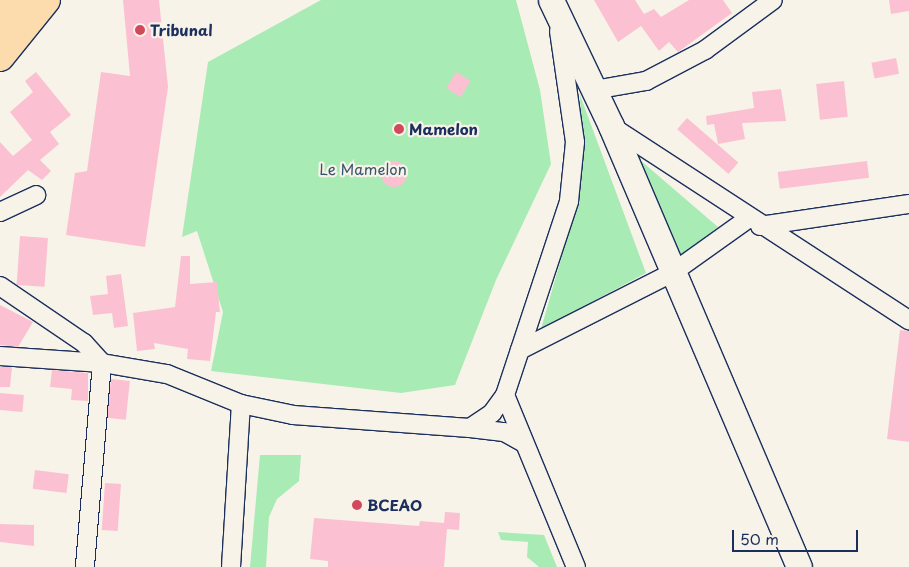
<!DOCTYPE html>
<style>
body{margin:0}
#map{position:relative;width:909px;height:567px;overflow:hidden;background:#f7f3e8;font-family:"Playpen Sans",sans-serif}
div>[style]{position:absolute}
.green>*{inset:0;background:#a9ebb5}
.building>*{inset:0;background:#fbc1d2;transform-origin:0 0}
.round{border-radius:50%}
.roads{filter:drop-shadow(1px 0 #1b2f5e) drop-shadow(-1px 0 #1b2f5e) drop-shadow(0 1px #1b2f5e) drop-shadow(0 -1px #1b2f5e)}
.street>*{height:18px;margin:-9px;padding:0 9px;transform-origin:9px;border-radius:9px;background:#f7f3e8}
.secondary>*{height:25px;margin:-12.5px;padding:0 12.5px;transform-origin:12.5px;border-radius:12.5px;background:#f7f3e8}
.primary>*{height:28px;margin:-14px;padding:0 14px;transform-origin:14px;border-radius:14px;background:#fcdcac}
.dots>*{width:14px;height:14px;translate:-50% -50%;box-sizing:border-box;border:2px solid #f7f3e8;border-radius:50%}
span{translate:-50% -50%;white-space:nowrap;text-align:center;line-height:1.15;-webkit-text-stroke:4.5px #f7f3e8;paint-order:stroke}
.poi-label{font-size:15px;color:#1b2f5e;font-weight:700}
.left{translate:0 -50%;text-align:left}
.park-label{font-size:15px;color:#37556f}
.scale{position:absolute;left:732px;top:530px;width:126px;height:22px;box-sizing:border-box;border:2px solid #1b2f5e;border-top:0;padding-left:6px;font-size:15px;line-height:18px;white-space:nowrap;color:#1b2f5e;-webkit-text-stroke:4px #f7f3e8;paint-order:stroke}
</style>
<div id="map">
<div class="green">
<div style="clip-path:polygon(321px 0,516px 0,540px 90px,551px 164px,496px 280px,455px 385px,401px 393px,211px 371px,223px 312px,197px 231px,182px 237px,208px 62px)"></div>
<div style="clip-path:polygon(580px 95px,646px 273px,541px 329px,576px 206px,582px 149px)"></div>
<div style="clip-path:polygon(640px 160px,718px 227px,679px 256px)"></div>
<div style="clip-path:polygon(260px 455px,301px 455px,299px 481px,277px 499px,269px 517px,266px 567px,250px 567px)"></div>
<div style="clip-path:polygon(498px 532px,544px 535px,557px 567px,539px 567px,527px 557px,528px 542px,501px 540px)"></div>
</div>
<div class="building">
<div style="clip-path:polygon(123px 0,159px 0,168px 87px,145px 247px,66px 235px,75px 173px,87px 171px,101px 72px,130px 76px)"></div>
<div style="clip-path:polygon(594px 0,635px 0,644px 14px,654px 9px,661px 17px,689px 0,723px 0,732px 13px,678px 52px,669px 42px,659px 51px,641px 26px,618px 42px)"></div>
<div style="clip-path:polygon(889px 0,909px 0,909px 11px,891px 14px)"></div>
<div style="left:896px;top:58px;width:16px;height:25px;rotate:79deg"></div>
<div style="clip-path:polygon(36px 72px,71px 115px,50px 132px,59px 144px,40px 160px,51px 171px,42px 180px,28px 170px,0 197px,0 142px,13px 156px,32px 140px,10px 112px,33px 92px,25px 81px)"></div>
<div style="left:456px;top:72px;width:17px;height:19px;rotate:31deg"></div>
<div style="left:844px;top:81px;width:36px;height:28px;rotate:84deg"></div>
<div style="clip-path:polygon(781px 89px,786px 121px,742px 123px,745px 139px,718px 144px,714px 124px,707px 125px,706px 116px,754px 108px,752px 92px)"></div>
<div style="left:687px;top:118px;width:68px;height:15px;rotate:41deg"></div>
<div style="left:867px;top:161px;width:17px;height:90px;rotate:83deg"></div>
<div class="round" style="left:381px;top:161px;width:26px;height:26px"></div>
<div style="left:20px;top:236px;width:28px;height:49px;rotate:4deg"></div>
<div style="clip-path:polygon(181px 256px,190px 256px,190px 284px,217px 282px,220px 312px,216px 312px,210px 361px,187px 359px,188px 349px,154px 343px,155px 349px,137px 351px,133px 313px,175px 307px)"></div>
<div style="clip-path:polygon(121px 274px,128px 326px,114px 328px,112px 313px,93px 315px,90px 296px,108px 294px,106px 276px)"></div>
<div style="clip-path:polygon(0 305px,33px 322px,18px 347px,0 345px)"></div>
<div style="clip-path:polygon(900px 330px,909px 331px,909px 442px,887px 439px)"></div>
<div style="clip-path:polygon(0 367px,12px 367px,10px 387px,0 387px)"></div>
<div style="clip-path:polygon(52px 370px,88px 373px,88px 401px,71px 400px,72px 389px,50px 387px)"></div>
<div style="left:111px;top:379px;width:19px;height:39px;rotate:6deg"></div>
<div style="left:0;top:393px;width:24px;height:17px;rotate:5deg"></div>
<div style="left:35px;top:470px;width:34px;height:19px;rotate:7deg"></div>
<div style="left:105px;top:483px;width:16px;height:47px;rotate:4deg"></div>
<div style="clip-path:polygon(445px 512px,460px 513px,459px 530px,447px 529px,444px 567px,328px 567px,328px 561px,310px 559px,314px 518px,419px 526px,420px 521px,444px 523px)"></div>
<div style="clip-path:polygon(0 524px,34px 525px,34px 546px,0 542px)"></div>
</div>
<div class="roads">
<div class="street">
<div style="left:594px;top:90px;width:53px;rotate:-9.8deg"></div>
<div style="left:646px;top:81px;width:67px;rotate:-27.7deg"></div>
<div style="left:705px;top:50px;width:84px;rotate:-36.3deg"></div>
<div style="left:611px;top:126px;width:356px;rotate:33.1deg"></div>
<div style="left:0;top:212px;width:40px;rotate:-25deg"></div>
<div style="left:760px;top:226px;width:151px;rotate:-8.4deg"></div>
<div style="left:0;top:286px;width:102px;rotate:34.2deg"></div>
<div style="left:84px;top:343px;width:27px;rotate:48deg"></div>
<div style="left:102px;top:363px;width:205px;rotate:94.8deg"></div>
<div style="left:520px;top:350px;width:170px;rotate:-26.9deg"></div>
<div style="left:672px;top:273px;width:95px;rotate:-35.5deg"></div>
<div style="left:0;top:356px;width:102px;rotate:3.9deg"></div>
<div style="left:102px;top:363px;width:66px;rotate:9.6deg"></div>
<div style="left:167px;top:374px;width:80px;rotate:22.1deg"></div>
<div style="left:241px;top:404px;width:53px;rotate:11.9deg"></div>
<div style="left:293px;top:415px;width:177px;rotate:4.2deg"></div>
<div style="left:470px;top:428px;width:27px;rotate:-34deg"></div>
<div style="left:492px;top:413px;width:22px;rotate:-54deg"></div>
<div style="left:505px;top:395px;width:204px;rotate:-71.7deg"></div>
<div style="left:569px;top:201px;width:59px;rotate:-84.2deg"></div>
<div style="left:575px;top:142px;width:112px;rotate:-98.2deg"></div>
<div style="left:505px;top:395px;width:186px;rotate:67.6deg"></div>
<div style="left:470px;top:428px;width:34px;rotate:7deg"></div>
<div style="left:504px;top:432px;width:21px;rotate:29deg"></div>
<div style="left:231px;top:567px;width:163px;rotate:-86.5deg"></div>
</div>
<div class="secondary">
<div style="left:551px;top:0;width:140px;rotate:64.5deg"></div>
<div style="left:611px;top:126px;width:479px;rotate:66.9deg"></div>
</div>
<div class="primary">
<div style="left:0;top:23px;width:29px;rotate:-52deg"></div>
<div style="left:0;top:57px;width:73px;rotate:-51.1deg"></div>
</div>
</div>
<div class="dots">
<div style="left:140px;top:30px;background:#d1495b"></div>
<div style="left:399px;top:129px;background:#d1495b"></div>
<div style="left:357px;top:505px;background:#d1495b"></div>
</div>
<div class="poi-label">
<span class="left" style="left:150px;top:30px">Tribunal</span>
<span class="left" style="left:409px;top:129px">Mamelon</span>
<span class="left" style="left:367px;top:505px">BCEAO</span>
</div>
<div class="park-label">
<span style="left:363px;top:169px">Le Mamelon</span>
</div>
<div class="scale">50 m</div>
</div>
